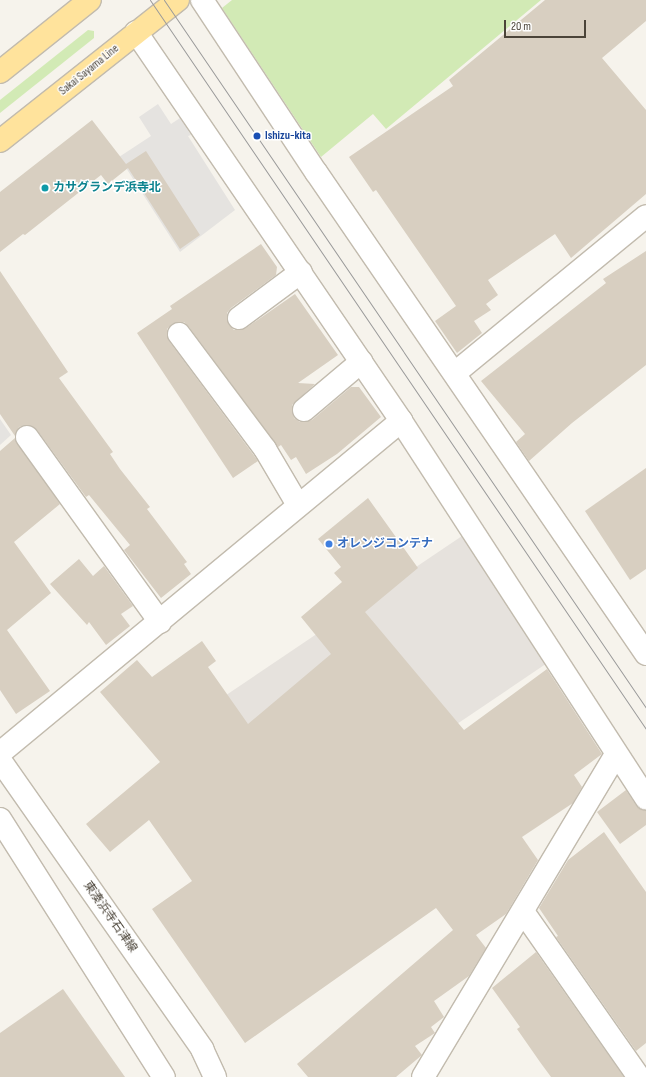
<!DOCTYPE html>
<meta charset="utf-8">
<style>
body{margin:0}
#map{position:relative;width:646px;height:1077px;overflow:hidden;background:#f6f3ec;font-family:"Sofia Sans Condensed","Noto Sans JP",sans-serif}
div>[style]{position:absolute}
.industrial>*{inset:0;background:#e6e2dd;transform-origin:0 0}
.green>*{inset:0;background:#d2eab5}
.parking>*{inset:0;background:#e5e3e0}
.building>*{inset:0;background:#d8cfc1}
.roads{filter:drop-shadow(1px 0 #c2bbae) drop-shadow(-1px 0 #c2bbae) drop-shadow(0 1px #c2bbae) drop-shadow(0 -1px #c2bbae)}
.minor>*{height:22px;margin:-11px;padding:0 11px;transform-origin:11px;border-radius:11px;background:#fff}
.major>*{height:22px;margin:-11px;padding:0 11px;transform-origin:11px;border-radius:11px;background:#ffe39c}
.tram>*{height:1px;margin:-0.5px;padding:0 0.5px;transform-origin:0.5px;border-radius:0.5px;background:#9a9a9a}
.dots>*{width:11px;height:11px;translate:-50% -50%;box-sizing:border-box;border:2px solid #fff;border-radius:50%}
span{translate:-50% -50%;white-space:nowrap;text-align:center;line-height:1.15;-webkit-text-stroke:3px #fff;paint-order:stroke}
.street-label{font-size:12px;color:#4b4439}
.transit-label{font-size:12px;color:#164399;font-weight:700}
.left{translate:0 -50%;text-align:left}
.culture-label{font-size:12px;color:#0d838f;font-weight:700}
.shop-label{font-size:12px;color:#366cbe;font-weight:700}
.scale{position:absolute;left:504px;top:20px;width:82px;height:18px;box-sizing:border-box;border:2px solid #4b4439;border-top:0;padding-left:5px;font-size:12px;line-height:14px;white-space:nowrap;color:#4b4439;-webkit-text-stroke:3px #fff;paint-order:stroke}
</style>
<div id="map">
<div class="industrial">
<div style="left:462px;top:536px;width:153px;height:322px;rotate:56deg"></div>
</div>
<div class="green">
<div style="clip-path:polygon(232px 0,541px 0,386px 129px,373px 114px,321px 157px,222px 8px)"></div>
<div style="clip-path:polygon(88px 30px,94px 31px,94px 38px,0 113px,0 100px)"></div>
</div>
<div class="parking">
<div style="clip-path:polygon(158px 104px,171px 124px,180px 118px,191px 135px,188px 136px,235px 210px,180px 252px,119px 157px,151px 136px,139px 117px)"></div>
<div style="clip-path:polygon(0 419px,11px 435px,0 445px)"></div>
</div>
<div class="building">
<div style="clip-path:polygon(545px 0,646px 0,646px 21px,602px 58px,646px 110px,646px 194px,571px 258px,555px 234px,488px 280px,498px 295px,486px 304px,491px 310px,474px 321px,482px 333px,457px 353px,435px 321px,456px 306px,376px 190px,373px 192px,349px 157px,453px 86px,449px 80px)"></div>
<div style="clip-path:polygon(92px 120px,126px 164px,146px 151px,200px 235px,180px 249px,128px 168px,108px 184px,101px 175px,25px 235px,23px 234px,0 252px,0 192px)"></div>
<div style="clip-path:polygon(261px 244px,277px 267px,276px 275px,231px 308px,227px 313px,229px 325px,234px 330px,246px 328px,295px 294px,338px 355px,298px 383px,315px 384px,292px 405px,294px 418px,300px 422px,312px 420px,351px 387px,359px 387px,381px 417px,337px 454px,306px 474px,296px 457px,291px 460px,281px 445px,278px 447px,189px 327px,184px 322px,172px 324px,167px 329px,169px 341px,258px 461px,233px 478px,137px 333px,172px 309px,170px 306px)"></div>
<div style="clip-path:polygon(646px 251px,646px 365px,572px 423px,529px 461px,516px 442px,525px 434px,481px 381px,606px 283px,603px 279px)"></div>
<div style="clip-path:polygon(0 271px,68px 372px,59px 378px,113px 452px,110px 454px,120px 469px,150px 507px,147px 509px,187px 562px,184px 564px,191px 574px,161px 598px,124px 550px,130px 545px,89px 495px,86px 497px,37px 430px,25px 425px,19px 427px,15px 436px,0 414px)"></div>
<div style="clip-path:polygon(15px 438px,60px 504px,14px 542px,51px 593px,7px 630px,50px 691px,16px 714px,0 690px,0 451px)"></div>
<div style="clip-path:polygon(646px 468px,646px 569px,630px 580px,585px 511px)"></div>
<div style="clip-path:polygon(368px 498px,418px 568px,365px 612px,464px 730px,547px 669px,602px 754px,574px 775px,582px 787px,573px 803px,522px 837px,538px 860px,506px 914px,476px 935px,486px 948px,469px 976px,434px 1001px,444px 1017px,431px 1027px,435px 1033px,415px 1046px,422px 1055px,396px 1077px,308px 1077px,297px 1064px,453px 930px,436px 908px,245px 1043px,152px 909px,192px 881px,149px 820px,110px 852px,86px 824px,160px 762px,100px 692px,137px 660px,152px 677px,202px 641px,216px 661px,208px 667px,248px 724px,331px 654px,301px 617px,342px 582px,334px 573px,341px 567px,318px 539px)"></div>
<div style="clip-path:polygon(79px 559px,93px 576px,104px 566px,133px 606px,121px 614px,130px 626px,106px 645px,89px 622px,87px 625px,50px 584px)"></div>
<div style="clip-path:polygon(626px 790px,636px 805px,646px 810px,646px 825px,620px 844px,597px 812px)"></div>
<div style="clip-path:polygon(604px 832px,646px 892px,646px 1043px,636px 1051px,556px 937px,558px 936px,539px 908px,568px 860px)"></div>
<div style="clip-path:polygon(536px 952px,624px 1077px,551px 1077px,540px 1062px,517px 1029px,520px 1027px,492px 988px)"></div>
<div style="clip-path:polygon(63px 989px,125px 1077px,0 1077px,0 1033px)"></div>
</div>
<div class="roads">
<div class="minor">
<div style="left:202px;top:0;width:206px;rotate:56.5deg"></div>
<div style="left:316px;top:172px;width:584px;rotate:55.6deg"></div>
<div style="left:136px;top:32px;width:471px;rotate:55.7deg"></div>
<div style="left:401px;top:421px;width:450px;rotate:57deg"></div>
<div style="left:239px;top:318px;width:77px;rotate:-36.6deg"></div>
<div style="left:179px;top:334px;width:144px;rotate:53.2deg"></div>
<div style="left:265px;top:449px;width:65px;rotate:59.5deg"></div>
<div style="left:455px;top:373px;width:247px;rotate:-39.4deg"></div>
<div style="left:304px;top:410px;width:75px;rotate:-40.1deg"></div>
<div style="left:27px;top:437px;width:228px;rotate:54.3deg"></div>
<div style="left:0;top:753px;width:521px;rotate:-39.62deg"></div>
<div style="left:0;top:760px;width:353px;rotate:55deg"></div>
<div style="left:202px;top:1049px;width:31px;rotate:65deg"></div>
<div style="left:0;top:819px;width:306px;rotate:57.6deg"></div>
<div style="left:524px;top:913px;width:200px;rotate:55deg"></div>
<div style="left:423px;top:1077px;width:375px;rotate:-59.1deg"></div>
</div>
<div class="major">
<div style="left:0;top:72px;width:115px;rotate:-38.7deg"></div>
<div style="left:0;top:141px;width:227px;rotate:-38.4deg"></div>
</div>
</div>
<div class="tram">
<div style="left:150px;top:0;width:882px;rotate:55.77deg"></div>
<div style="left:164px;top:0;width:856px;rotate:55.75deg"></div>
</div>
<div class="dots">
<div style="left:257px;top:136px;background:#1a4fb4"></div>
<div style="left:45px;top:188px;background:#0f9aa8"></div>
<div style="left:329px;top:544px;background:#3f7fe0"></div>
</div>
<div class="street-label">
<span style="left:89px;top:70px;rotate:-39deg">Sakai Sayama Line</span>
<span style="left:110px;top:917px;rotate:55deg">東湊浜寺石津線</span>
</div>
<div class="transit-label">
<span class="left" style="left:265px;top:136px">Ishizu-kita</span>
</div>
<div class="culture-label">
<span class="left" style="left:53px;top:188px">カサグランデ浜寺北</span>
</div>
<div class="shop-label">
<span class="left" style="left:337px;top:544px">オレンジコンテナ</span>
</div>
<div class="scale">20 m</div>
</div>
